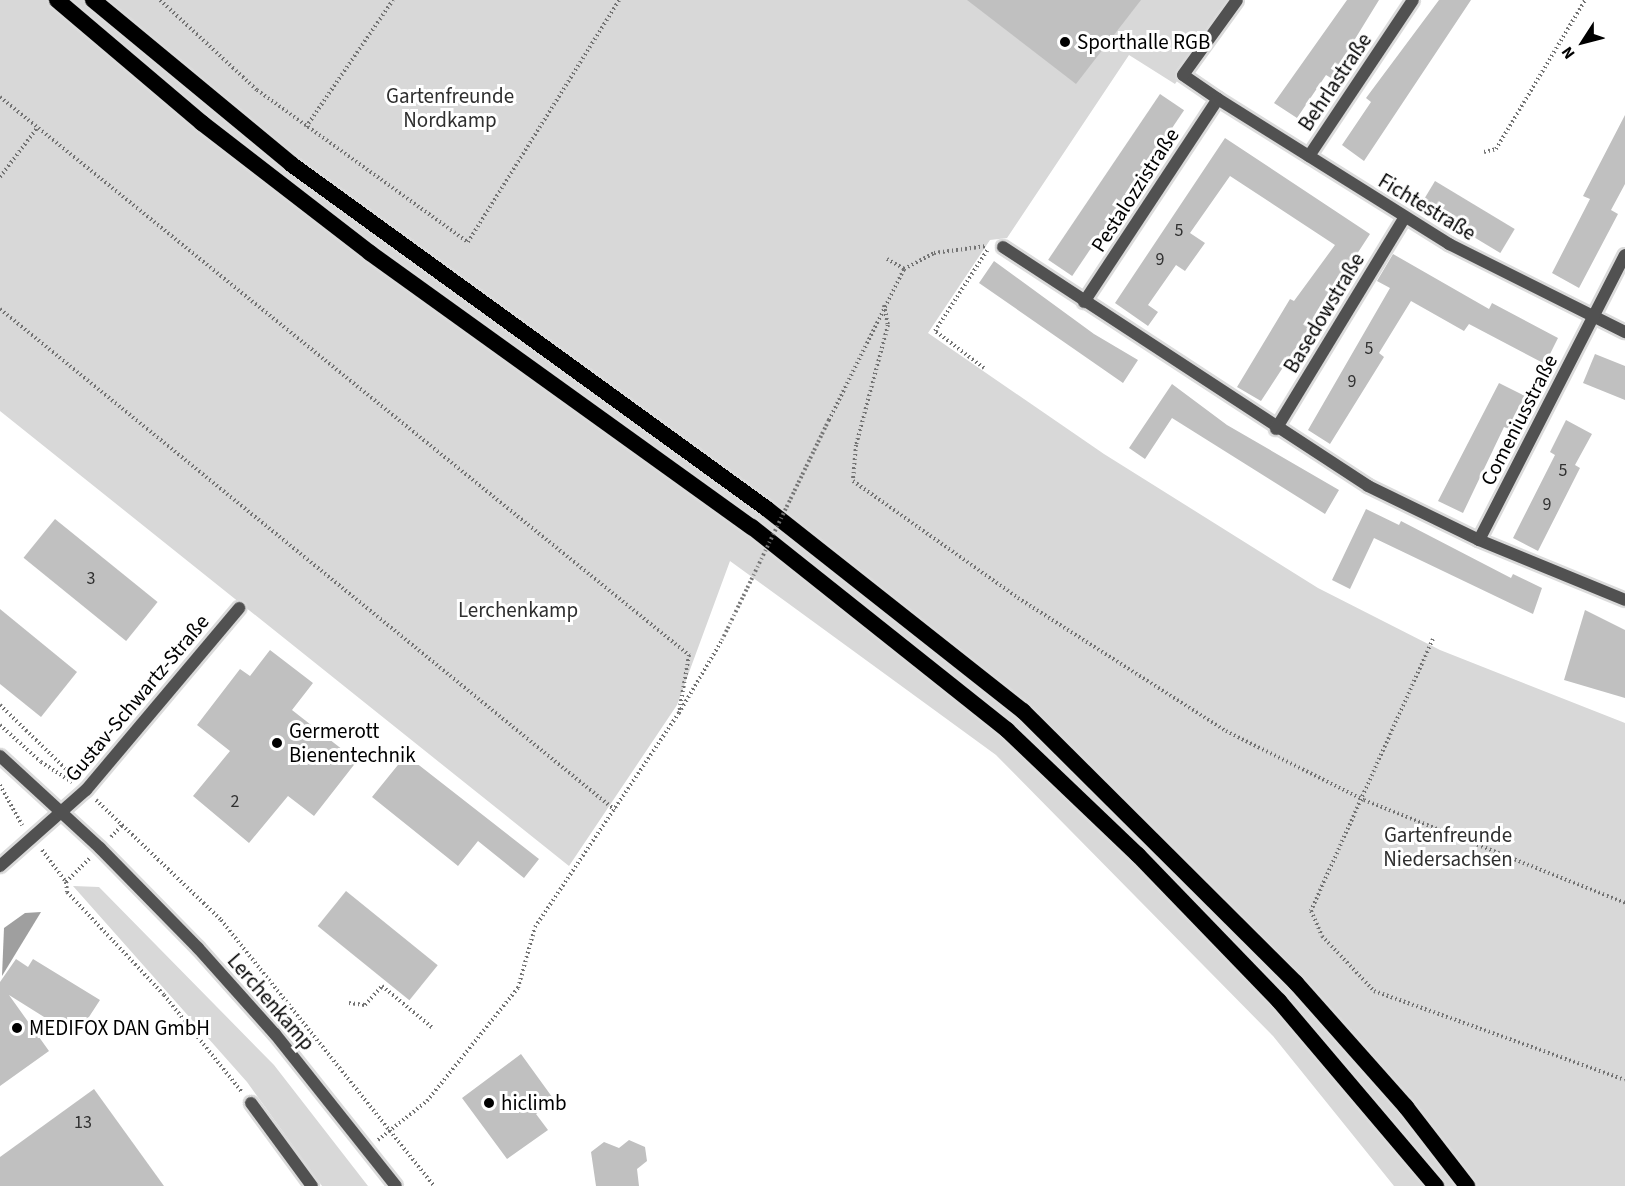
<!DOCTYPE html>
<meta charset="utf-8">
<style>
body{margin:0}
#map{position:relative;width:1625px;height:1186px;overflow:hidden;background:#fff;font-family:"Source Sans 3",sans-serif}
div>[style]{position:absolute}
.green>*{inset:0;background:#d8d8d8}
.water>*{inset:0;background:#9f9f9f}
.building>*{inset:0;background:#c0c0c0;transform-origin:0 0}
.path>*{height:4px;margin-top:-2px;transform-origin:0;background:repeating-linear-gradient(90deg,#737373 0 1.5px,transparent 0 4.5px)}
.roads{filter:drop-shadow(2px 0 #dbdbdb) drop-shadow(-2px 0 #dbdbdb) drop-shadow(0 2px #dbdbdb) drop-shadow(0 -2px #dbdbdb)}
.service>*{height:12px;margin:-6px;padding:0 6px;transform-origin:6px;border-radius:6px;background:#515151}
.minor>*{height:12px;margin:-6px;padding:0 6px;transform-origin:6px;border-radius:6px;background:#515151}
.tertiary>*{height:12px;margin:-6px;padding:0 6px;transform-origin:6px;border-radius:6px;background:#515151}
.trunk>*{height:16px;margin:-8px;padding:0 8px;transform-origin:8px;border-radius:8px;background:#000}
.path-bridge>*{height:4px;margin-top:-2px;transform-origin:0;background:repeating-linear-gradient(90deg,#737373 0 1.5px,transparent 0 4.5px)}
.dots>*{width:16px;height:16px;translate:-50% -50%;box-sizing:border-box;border:3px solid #fff;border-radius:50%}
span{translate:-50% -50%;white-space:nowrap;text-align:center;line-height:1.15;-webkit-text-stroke:6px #fff;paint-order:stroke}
.number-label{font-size:18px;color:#303030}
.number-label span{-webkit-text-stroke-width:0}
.poi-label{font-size:21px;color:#000}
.left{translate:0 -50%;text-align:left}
.street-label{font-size:21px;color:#000}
.park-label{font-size:21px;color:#2f2f2f}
.north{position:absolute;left:1553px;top:12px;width:60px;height:60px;-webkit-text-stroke:4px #fff;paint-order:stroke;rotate:234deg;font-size:16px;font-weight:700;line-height:24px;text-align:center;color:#000}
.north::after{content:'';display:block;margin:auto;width:21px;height:27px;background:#000;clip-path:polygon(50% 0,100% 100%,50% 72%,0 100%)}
</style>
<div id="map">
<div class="green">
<div style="clip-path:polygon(0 0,1234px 0,1175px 84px,1129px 55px,1007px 238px,990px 240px,928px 333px,1104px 454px,1318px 588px,1440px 650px,1625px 723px,1625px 1186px,1394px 1186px,1273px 1036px,996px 755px,730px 561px,677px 705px,569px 866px,0 411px)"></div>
<div style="clip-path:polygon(73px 886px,99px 887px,274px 1065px,368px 1186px,322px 1186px,247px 1082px)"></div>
</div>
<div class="water">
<div style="clip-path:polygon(41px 912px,2px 976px,4px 928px,25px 913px)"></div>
</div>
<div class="building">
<div style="clip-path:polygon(967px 0,1141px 0,1076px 84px)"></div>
<div style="clip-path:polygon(1347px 0,1379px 0,1331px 78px,1326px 75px,1297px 118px,1274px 103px)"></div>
<div style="clip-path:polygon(1439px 0,1471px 0,1364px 161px,1342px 145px,1371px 102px,1366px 98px)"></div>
<div style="left:1160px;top:94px;width:29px;height:200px;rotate:34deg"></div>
<div style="clip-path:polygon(1625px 115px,1625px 184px,1611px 210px,1618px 214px,1579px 288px,1552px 273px,1590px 199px,1583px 196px)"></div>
<div style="clip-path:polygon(1225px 138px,1370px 234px,1261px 401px,1237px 387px,1290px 299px,1294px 301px,1335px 245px,1230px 176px,1190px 233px,1205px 243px,1185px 271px,1176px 265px,1148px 305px,1158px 312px,1148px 326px,1115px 303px)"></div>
<div style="left:1435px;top:181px;width:93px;height:28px;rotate:31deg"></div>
<div style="clip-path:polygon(1393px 254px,1489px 309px,1492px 303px,1558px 338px,1545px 364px,1469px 324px,1464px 331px,1411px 301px,1379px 353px,1384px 357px,1330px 444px,1308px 430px,1390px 288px,1377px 281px)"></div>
<div style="clip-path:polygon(994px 261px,1094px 334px,1138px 360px,1123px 383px,979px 283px)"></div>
<div style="clip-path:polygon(1595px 354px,1625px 366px,1625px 400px,1583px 383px)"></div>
<div style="clip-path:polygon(1499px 383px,1525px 396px,1509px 429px,1504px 427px,1463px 513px,1438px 501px)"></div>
<div style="clip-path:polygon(1172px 384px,1227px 425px,1339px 490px,1325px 514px,1172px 418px,1145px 459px,1129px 448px)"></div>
<div style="clip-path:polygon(1566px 420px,1592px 434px,1575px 465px,1580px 468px,1538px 551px,1513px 538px,1555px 455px,1550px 452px)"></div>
<div style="clip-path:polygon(1366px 509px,1399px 525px,1401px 521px,1511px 578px,1513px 574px,1542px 588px,1533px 614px,1374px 538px,1350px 589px,1332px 580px)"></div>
<div style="left:55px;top:519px;width:132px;height:50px;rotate:39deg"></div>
<div style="clip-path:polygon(0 609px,77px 672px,41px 717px,0 684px)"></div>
<div style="clip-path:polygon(1585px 610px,1625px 630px,1625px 698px,1564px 680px)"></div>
<div style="clip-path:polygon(270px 650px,313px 683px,292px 710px,357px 761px,314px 816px,288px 796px,249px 843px,193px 796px,230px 751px,197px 725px,240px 669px,250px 676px)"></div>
<div style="clip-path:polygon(406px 755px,539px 859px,524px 878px,478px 841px,458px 866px,372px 797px)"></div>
<div style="left:346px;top:891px;width:118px;height:45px;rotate:39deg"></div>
<div style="clip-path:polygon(16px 959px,28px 967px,33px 959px,100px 1000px,76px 1037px,9px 995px,49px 1051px,0 1086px,0 982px)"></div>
<div style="clip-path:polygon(521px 1054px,555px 1101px,536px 1114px,548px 1130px,507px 1159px,462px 1098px)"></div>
<div style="clip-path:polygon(94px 1089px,164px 1186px,0 1186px,0 1157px)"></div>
<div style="clip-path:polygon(629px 1140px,645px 1147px,647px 1161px,637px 1169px,639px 1186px,596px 1186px,591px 1152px,604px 1142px,619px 1148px)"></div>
</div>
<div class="path">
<div style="left:160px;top:0;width:132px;rotate:42.9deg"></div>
<div style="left:257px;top:90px;width:260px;rotate:35.8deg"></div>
<div style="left:468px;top:242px;width:285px;rotate:-58deg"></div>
<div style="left:0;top:97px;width:887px;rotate:39deg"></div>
<div style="left:689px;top:655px;width:59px;rotate:99.8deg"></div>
<div style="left:306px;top:127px;width:154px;rotate:-55.6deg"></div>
<div style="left:1484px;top:152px;width:12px;rotate:-14deg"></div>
<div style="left:1496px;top:149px;width:174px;rotate:-59.1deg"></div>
<div style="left:0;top:177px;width:63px;rotate:-52.8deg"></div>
<div style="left:887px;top:259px;width:20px;rotate:30deg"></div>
<div style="left:884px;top:305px;width:20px;rotate:79deg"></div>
<div style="left:888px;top:325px;width:124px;rotate:104.9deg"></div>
<div style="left:856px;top:445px;width:36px;rotate:95deg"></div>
<div style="left:853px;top:481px;width:202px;rotate:35.3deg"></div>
<div style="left:1018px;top:598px;width:247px;rotate:32.6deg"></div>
<div style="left:1226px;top:731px;width:154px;rotate:26.6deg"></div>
<div style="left:1364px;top:800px;width:281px;rotate:21.5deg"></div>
<div style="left:0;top:309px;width:793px;rotate:39.17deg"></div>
<div style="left:984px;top:368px;width:61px;rotate:-142.9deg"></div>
<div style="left:935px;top:331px;width:98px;rotate:-57.1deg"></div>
<div style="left:829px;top:420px;width:169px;rotate:-63.6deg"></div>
<div style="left:904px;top:269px;width:34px;rotate:-28deg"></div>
<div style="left:934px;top:253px;width:53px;rotate:-7.5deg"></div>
<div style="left:1433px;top:639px;width:298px;rotate:114.2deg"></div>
<div style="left:1311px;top:911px;width:27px;rotate:66deg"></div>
<div style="left:1322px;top:936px;width:76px;rotate:46.6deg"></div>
<div style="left:1374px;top:991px;width:266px;rotate:19.5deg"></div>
<div style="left:0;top:705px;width:107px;rotate:44.2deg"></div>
<div style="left:0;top:725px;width:55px;rotate:42.1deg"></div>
<div style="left:41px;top:762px;width:37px;rotate:33deg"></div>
<div style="left:0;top:785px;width:46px;rotate:61.2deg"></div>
<div style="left:96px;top:800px;width:173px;rotate:43.8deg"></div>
<div style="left:221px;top:920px;width:341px;rotate:51.3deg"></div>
<div style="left:111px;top:837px;width:16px;rotate:-47deg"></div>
<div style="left:42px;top:850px;width:40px;rotate:53deg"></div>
<div style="left:66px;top:882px;width:10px;rotate:84deg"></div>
<div style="left:67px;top:892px;width:141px;rotate:46.7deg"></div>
<div style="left:164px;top:995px;width:124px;rotate:51.2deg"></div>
<div style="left:66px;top:882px;width:33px;rotate:-45deg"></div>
<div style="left:349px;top:1003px;width:16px;rotate:7deg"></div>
<div style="left:365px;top:1005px;width:25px;rotate:-48deg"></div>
<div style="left:382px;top:986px;width:67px;rotate:39.6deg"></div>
<div style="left:378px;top:1140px;width:63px;rotate:-38.5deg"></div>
<div style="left:427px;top:1101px;width:145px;rotate:-51.2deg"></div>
<div style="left:518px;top:988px;width:63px;rotate:-74.4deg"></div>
<div style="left:535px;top:927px;width:258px;rotate:-56.1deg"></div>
<div style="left:679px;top:713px;width:85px;rotate:-59.5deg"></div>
</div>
<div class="roads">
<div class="service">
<div style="left:1218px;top:99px;width:42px;rotate:-145.6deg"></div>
<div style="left:1183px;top:75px;width:92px;rotate:-54.2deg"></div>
</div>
<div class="minor">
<div style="left:1309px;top:156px;width:187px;rotate:-56.3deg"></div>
<div style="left:1003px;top:247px;width:436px;rotate:33.2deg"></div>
<div style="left:1368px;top:486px;width:123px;rotate:25.9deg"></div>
<div style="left:1479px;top:540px;width:158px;rotate:22.3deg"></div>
<div style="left:1084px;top:302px;width:243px;rotate:-56.6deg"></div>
<div style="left:1218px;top:99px;width:273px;rotate:32.1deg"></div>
<div style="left:1449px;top:244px;width:197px;rotate:26.6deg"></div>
<div style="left:1276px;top:429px;width:248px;rotate:-58.7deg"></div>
<div style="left:1479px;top:540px;width:320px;rotate:-62.9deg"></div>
<div style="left:0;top:866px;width:115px;rotate:-41.5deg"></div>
<div style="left:86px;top:790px;width:238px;rotate:-49.9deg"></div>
<div style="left:251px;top:1103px;width:103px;rotate:53.7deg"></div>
</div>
<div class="tertiary">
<div style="left:0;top:756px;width:136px;rotate:42.6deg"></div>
<div style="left:100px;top:848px;width:140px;rotate:45.6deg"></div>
<div style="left:198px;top:948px;width:115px;rotate:48.2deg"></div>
<div style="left:275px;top:1034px;width:194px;rotate:51.5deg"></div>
</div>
<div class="trunk">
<div style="left:57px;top:0;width:190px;rotate:40.3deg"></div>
<div style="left:202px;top:123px;width:212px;rotate:37.7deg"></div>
<div style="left:370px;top:253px;width:470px;rotate:35.7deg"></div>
<div style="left:752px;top:527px;width:326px;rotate:38.5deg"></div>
<div style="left:1007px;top:730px;width:181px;rotate:43.7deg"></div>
<div style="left:1138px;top:855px;width:203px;rotate:46deg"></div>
<div style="left:1279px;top:1001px;width:243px;rotate:49.7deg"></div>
<div style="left:93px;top:0;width:257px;rotate:39.6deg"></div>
<div style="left:291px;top:164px;width:588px;rotate:35.93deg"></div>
<div style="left:767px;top:509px;width:326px;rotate:38.3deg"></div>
<div style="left:1023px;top:711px;width:385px;rotate:44.9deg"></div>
<div style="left:1296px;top:983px;width:166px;rotate:48.4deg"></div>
<div style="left:1406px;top:1107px;width:100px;rotate:52.3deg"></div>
</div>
</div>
<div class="path-bridge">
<div style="left:722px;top:640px;width:245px;rotate:-64.1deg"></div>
</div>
<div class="dots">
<div style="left:1065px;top:42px;background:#000"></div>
<div style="left:277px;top:743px;background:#000"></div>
<div style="left:17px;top:1028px;background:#000"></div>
<div style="left:489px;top:1103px;background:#000"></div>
</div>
<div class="number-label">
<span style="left:1179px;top:231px">5</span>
<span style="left:1160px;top:260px">9</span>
<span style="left:1369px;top:349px">5</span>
<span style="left:1352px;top:382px">9</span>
<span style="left:1563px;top:471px">5</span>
<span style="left:1547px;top:505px">9</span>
<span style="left:91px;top:579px">3</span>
<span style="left:235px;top:802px">2</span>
<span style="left:83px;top:1123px">13</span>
</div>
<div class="poi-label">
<span class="left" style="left:1077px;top:42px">Sporthalle RGB</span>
<span class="left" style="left:289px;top:743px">Germerott<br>Bienentechnik</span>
<span class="left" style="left:29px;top:1028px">MEDIFOX DAN GmbH</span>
<span class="left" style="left:501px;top:1103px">hiclimb</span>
</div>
<div class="street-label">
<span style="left:1335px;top:82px;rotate:-56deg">Behrlastraße</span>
<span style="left:1135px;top:190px;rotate:-57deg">Pestalozzistraße</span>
<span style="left:1427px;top:207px;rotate:31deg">Fichtestraße</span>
<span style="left:1324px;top:313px;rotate:-59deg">Basedowstraße</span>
<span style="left:1519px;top:420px;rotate:-63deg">Comeniusstraße</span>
<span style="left:137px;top:698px;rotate:-50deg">Gustav-Schwartz-Straße</span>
<span style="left:271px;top:1002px;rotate:49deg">Lerchenkamp</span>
</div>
<div class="park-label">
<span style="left:450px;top:108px">Gartenfreunde<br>Nordkamp</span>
<span style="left:518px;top:610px">Lerchenkamp</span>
<span style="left:1448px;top:847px">Gartenfreunde<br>Niedersachsen</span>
</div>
<div class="north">N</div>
</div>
